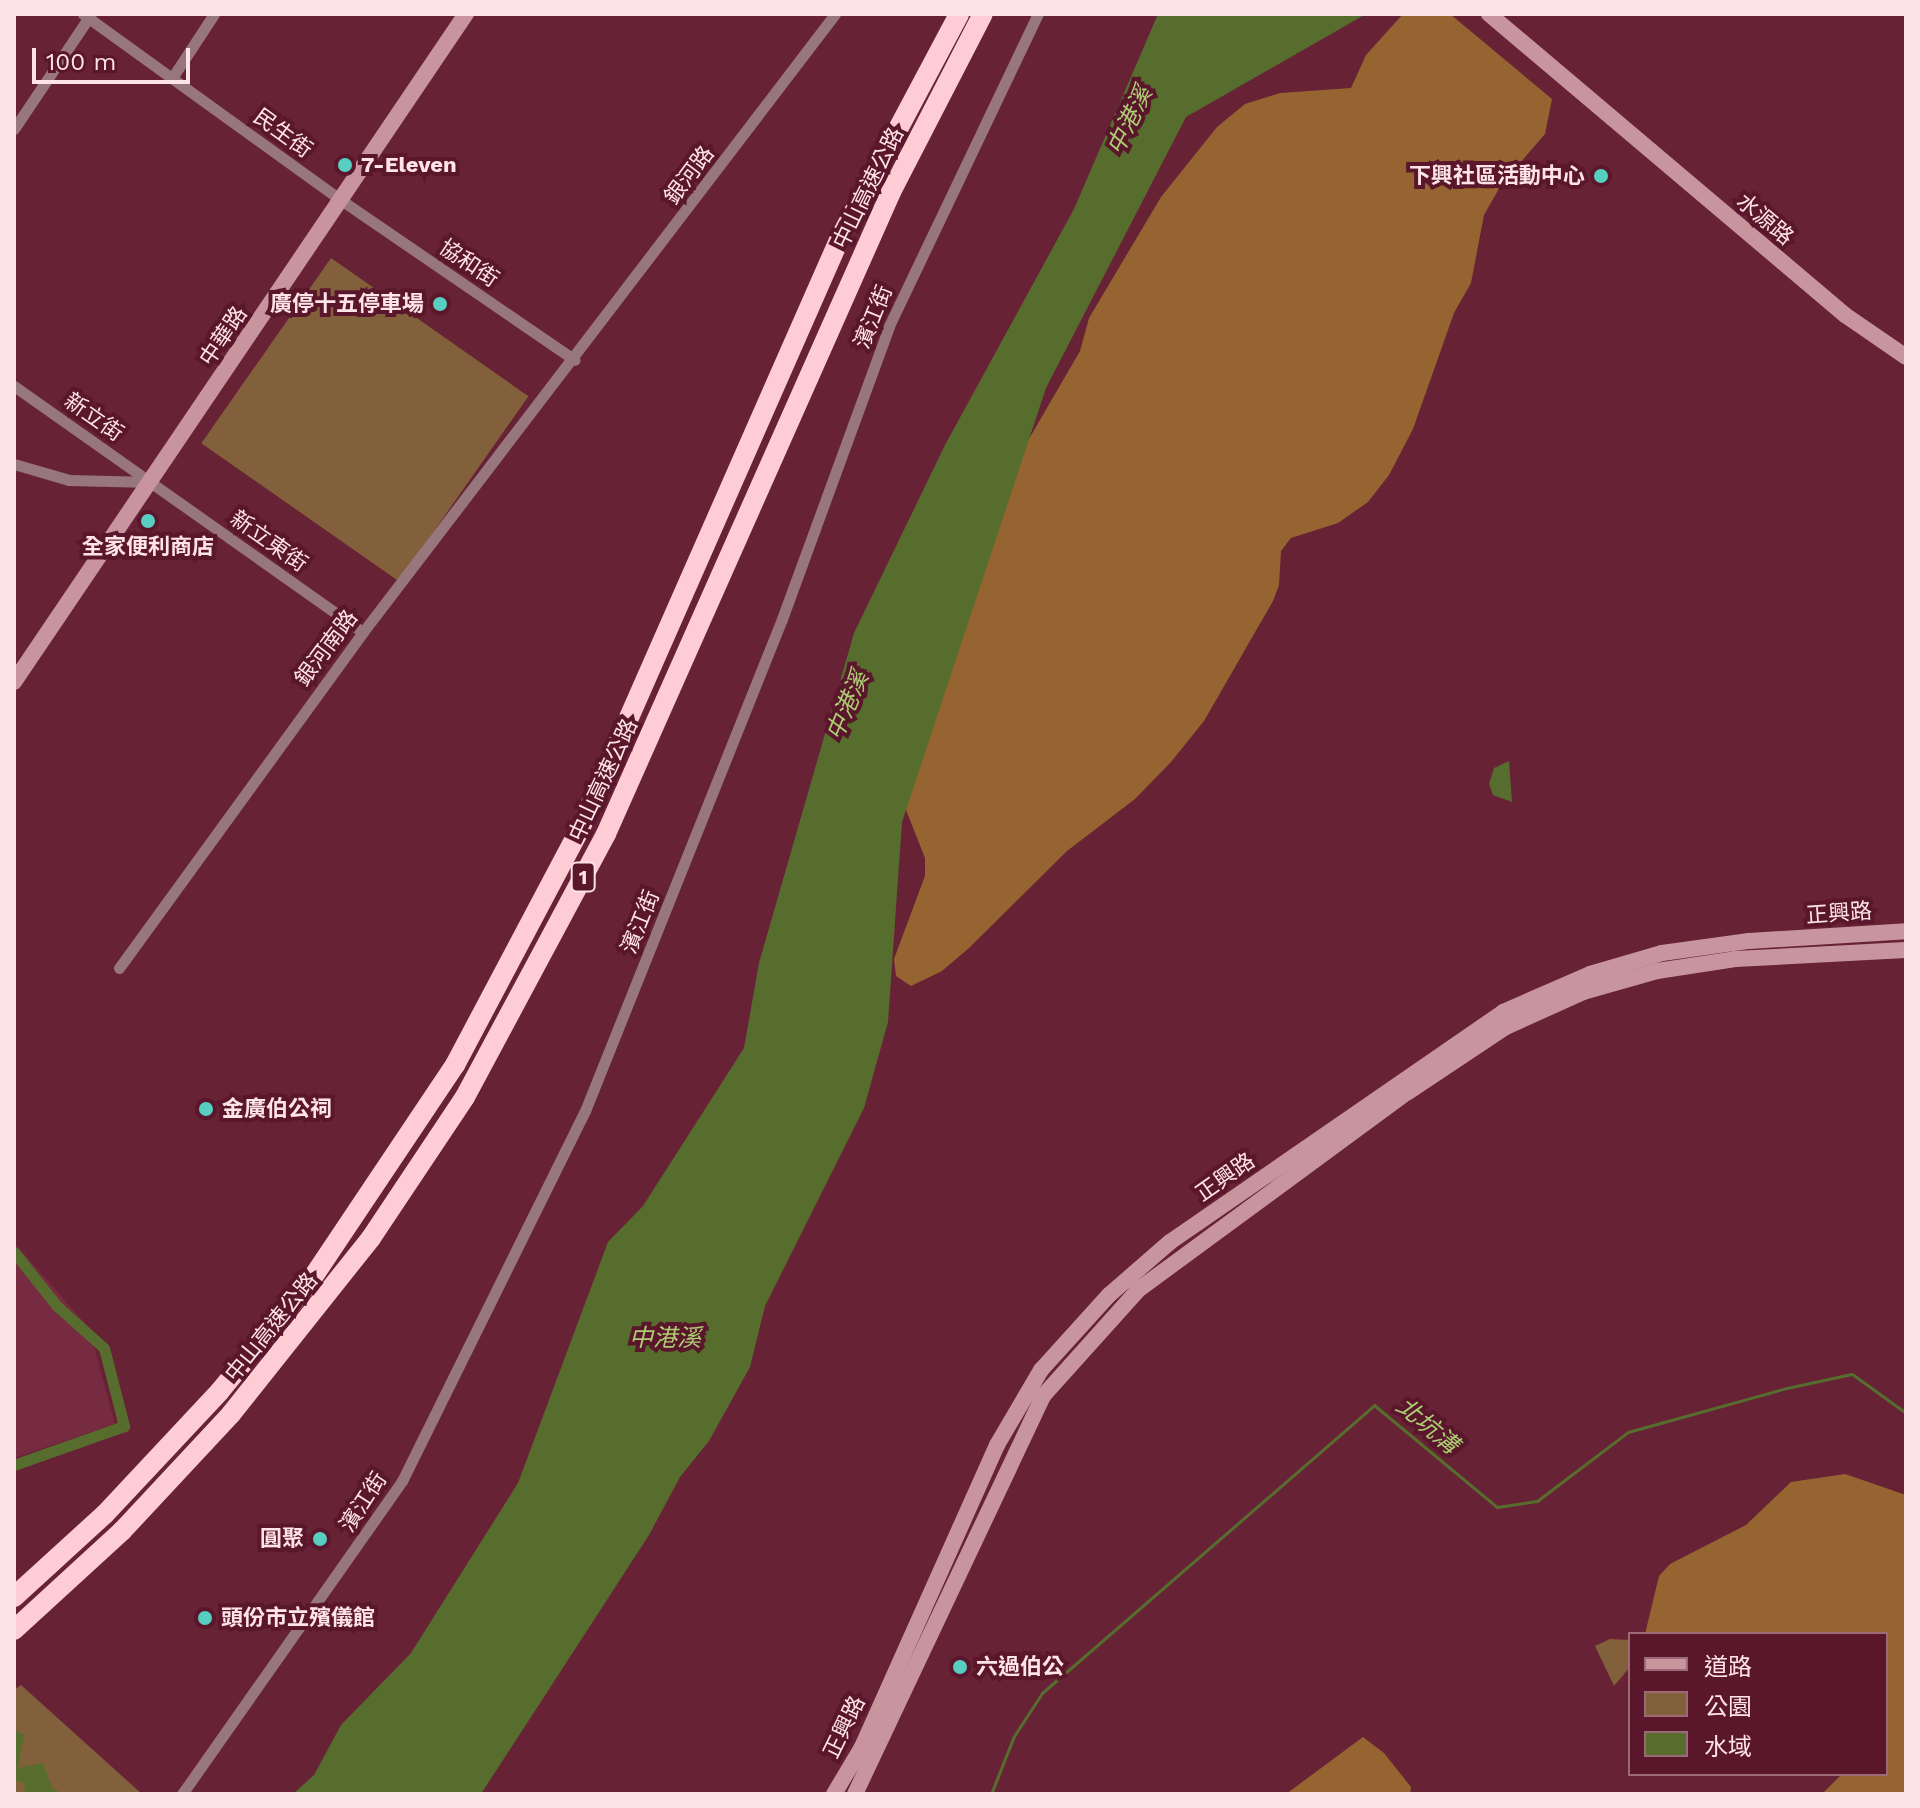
<!DOCTYPE html>
<meta charset="utf-8">
<style>
body{margin:0}
#map{position:relative;width:1920px;height:1808px;overflow:hidden;background:#672236;font-family:"Work Sans","Noto Sans TC",sans-serif}
div>[style]{position:absolute}
.built>*{inset:0;background:#772b41}
.green>*{inset:0;background:#83603c;transform-origin:0 0}
.forest>*{inset:0;background:#956430}
.water>*{inset:0;background:#576d2e}
.stream>*{height:3px;margin:-1.5px;padding:0 1.5px;transform-origin:1.5px;border-radius:1.5px;background:#576d2e}
.canal>*{height:11px;margin:-5.5px;padding:0 5.5px;transform-origin:5.5px;border-radius:5.5px;background:#576d2e}
.street>*{height:11px;margin:-5.5px;padding:0 5.5px;transform-origin:5.5px;border-radius:5.5px;background:#97767d}
.secondary>*{height:16px;margin:-8px;padding:0 8px;transform-origin:8px;border-radius:8px;background:#c8959f}
.highway>*{height:20px;margin:-10px;padding:0 10px;transform-origin:10px;border-radius:10px;background:#fdccd5}
.dots>*{width:22px;height:22px;translate:-50% -50%;box-sizing:border-box;border:4px solid #5a172c;border-radius:50%}
span{translate:-50% -50%;white-space:nowrap;text-align:center;line-height:1.15;-webkit-text-stroke:8px #5a172c;paint-order:stroke}
.shield-label span{padding:2px 6px;background:#5a172c;border:2px solid;border-radius:6px;-webkit-text-stroke-width:0}
.shield-label{font-size:20px;color:#fee3e8;font-weight:700}
.street-label{font-size:22px;color:#fee3e8}
.poi-label{font-size:22px;color:#fee3e8;font-weight:700}
.left{translate:0 -50%;text-align:left}
.right{translate:-100% -50%;text-align:right}
.water-label{font-size:24px;color:#adce73;font-style:italic}
.frame{position:absolute;inset:0;border:16px solid #fee3e8;pointer-events:none}
.legend{position:absolute;left:1628px;top:1632px;width:260px;height:144px;box-sizing:border-box;background:#5a172c;border:2px solid #9c6977;margin:0;padding:10px 14px;list-style:none;font-size:24px;color:#fee3e8}
.legend li{display:flex;align-items:center;gap:16px;height:40px}
.legend b{width:40px;border:2px solid #9c6977}
.scale{position:absolute;left:32px;top:48px;width:158px;height:36px;box-sizing:border-box;border:4px solid #fee3e8;border-top:0;padding-left:10px;font-size:24px;line-height:28px;white-space:nowrap;color:#fee3e8;-webkit-text-stroke:6px #5a172c;paint-order:stroke}
</style>
<div id="map">
<div class="built">
<div style="clip-path:polygon(14px 1242px,89px 1328px,115px 1424px,14px 1458px)"></div>
</div>
<div class="green">
<div style="left:331px;top:258px;width:241px;height:226px;rotate:35deg"></div>
<div style="clip-path:polygon(1610px 1639px,1630px 1640px,1630px 1667px,1614px 1686px,1595px 1646px)"></div>
<div style="clip-path:polygon(21px 1685px,142px 1794px,14px 1794px,14px 1690px)"></div>
</div>
<div class="forest">
<div style="clip-path:polygon(1403px 14px,1450px 14px,1552px 99px,1545px 134px,1501px 185px,1484px 215px,1471px 283px,1454px 313px,1413px 429px,1389px 475px,1368px 502px,1338px 523px,1291px 538px,1281px 551px,1279px 585px,1273px 601px,1204px 721px,1171px 762px,1135px 799px,1067px 851px,969px 948px,942px 971px,911px 986px,896px 976px,894px 959px,925px 876px,925px 858px,906px 810px,905px 777px,1026px 444px,1080px 351px,1089px 318px,1161px 197px,1217px 127px,1245px 104px,1280px 93px,1351px 88px,1366px 55px)"></div>
<div style="clip-path:polygon(1845px 1474px,1906px 1495px,1906px 1794px,1822px 1794px,1842px 1774px,1886px 1774px,1886px 1634px,1645px 1634px,1659px 1576px,1670px 1564px,1746px 1525px,1791px 1482px)"></div>
<div style="clip-path:polygon(1363px 1737px,1384px 1753px,1411px 1787px,1410px 1794px,1286px 1794px)"></div>
</div>
<div class="water">
<div style="clip-path:polygon(1158px 14px,1366px 14px,1186px 117px,1046px 388px,902px 822px,888px 1022px,864px 1108px,765px 1306px,750px 1367px,709px 1441px,680px 1477px,649px 1535px,481px 1794px,293px 1794px,314px 1775px,341px 1725px,411px 1653px,518px 1483px,608px 1242px,643px 1206px,744px 1048px,759px 963px,854px 633px,945px 445px,1074px 209px)"></div>
<div style="clip-path:polygon(1509px 761px,1512px 802px,1493px 795px,1489px 784px,1494px 768px)"></div>
<div style="clip-path:polygon(14px 1730px,24px 1735px,18px 1768px,43px 1763px,52px 1788px,64px 1794px,25px 1794px,24px 1783px,14px 1780px)"></div>
</div>
<div class="stream">
<div style="left:991px;top:1794px;width:62px;rotate:-68.4deg"></div>
<div style="left:1014px;top:1736px;width:51px;rotate:-56.9deg"></div>
<div style="left:1042px;top:1693px;width:440px;rotate:-40.9deg"></div>
<div style="left:1374px;top:1405px;width:160px;rotate:39.7deg"></div>
<div style="left:1497px;top:1507px;width:40px;rotate:-8.5deg"></div>
<div style="left:1537px;top:1501px;width:114px;rotate:-37.2deg"></div>
<div style="left:1628px;top:1432px;width:165px;rotate:-15.5deg"></div>
<div style="left:1787px;top:1388px;width:66px;rotate:-12.2deg"></div>
<div style="left:1852px;top:1374px;width:67px;rotate:35.8deg"></div>
</div>
<div class="canal">
<div style="left:14px;top:1252px;width:69px;rotate:51.5deg"></div>
<div style="left:57px;top:1306px;width:63px;rotate:41.8deg"></div>
<div style="left:104px;top:1348px;width:81px;rotate:75.6deg"></div>
<div style="left:124px;top:1426px;width:117px;rotate:160.5deg"></div>
</div>
<div class="street">
<div style="left:83px;top:14px;width:318px;rotate:35.8deg"></div>
<div style="left:341px;top:200px;width:283px;rotate:34.4deg"></div>
<div style="left:172px;top:78px;width:77px;rotate:-56.7deg"></div>
<div style="left:14px;top:129px;width:138px;rotate:-56.2deg"></div>
<div style="left:14px;top:386px;width:427px;rotate:35.2deg"></div>
<div style="left:14px;top:464px;width:57px;rotate:16.2deg"></div>
<div style="left:69px;top:480px;width:82px;rotate:1.4deg"></div>
<div style="left:119px;top:968px;width:415px;rotate:-54deg"></div>
<div style="left:363px;top:632px;width:778px;rotate:-52.63deg"></div>
<div style="left:182px;top:1794px;width:383px;rotate:-54.9deg"></div>
<div style="left:402px;top:1481px;width:413px;rotate:-63.7deg"></div>
<div style="left:585px;top:1111px;width:530px;rotate:-68.18deg"></div>
<div style="left:782px;top:619px;width:312px;rotate:-69.9deg"></div>
<div style="left:889px;top:326px;width:346px;rotate:-64.5deg"></div>
</div>
<div class="secondary">
<div style="left:1489px;top:14px;width:466px;rotate:40.2deg"></div>
<div style="left:1845px;top:315px;width:74px;rotate:34.5deg"></div>
<div style="left:14px;top:682px;width:807px;rotate:-55.92deg"></div>
<div style="left:834px;top:1794px;width:55px;rotate:-59.2deg"></div>
<div style="left:862px;top:1747px;width:331px;rotate:-65.9deg"></div>
<div style="left:997px;top:1445px;width:87px;rotate:-59.6deg"></div>
<div style="left:1041px;top:1370px;width:101px;rotate:-47.8deg"></div>
<div style="left:1109px;top:1295px;width:81px;rotate:-41deg"></div>
<div style="left:1170px;top:1242px;width:405px;rotate:-34.6deg"></div>
<div style="left:1503px;top:1012px;width:95px;rotate:-23.6deg"></div>
<div style="left:1590px;top:974px;width:75px;rotate:-16.3deg"></div>
<div style="left:1662px;top:953px;width:88px;rotate:-7.9deg"></div>
<div style="left:1749px;top:941px;width:157px;rotate:-3.6deg"></div>
<div style="left:855px;top:1794px;width:440px;rotate:-64.7deg"></div>
<div style="left:1043px;top:1396px;width:142px;rotate:-48.1deg"></div>
<div style="left:1138px;top:1290px;width:335px;rotate:-36.3deg"></div>
<div style="left:1408px;top:1092px;width:118px;rotate:-33.6deg"></div>
<div style="left:1506px;top:1027px;width:85px;rotate:-24.4deg"></div>
<div style="left:1583px;top:992px;width:77px;rotate:-15.8deg"></div>
<div style="left:1657px;top:971px;width:79px;rotate:-8.7deg"></div>
<div style="left:1735px;top:959px;width:171px;rotate:-3deg"></div>
</div>
<div class="highway">
<div style="left:14px;top:1597px;width:123px;rotate:-42.4deg"></div>
<div style="left:105px;top:1514px;width:168px;rotate:-46.9deg"></div>
<div style="left:220px;top:1391px;width:144px;rotate:-50.7deg"></div>
<div style="left:311px;top:1280px;width:259px;rotate:-56.2deg"></div>
<div style="left:455px;top:1065px;width:267px;rotate:-62.1deg"></div>
<div style="left:580px;top:829px;width:643px;rotate:-66.26deg"></div>
<div style="left:839px;top:240px;width:256px;rotate:-62deg"></div>
<div style="left:14px;top:1630px;width:147px;rotate:-42.5deg"></div>
<div style="left:122px;top:1531px;width:160px;rotate:-47deg"></div>
<div style="left:231px;top:1414px;width:225px;rotate:-51.5deg"></div>
<div style="left:371px;top:1238px;width:169px;rotate:-56.3deg"></div>
<div style="left:465px;top:1097px;width:298px;rotate:-61.8deg"></div>
<div style="left:606px;top:834px;width:702px;rotate:-66.06deg"></div>
<div style="left:891px;top:192px;width:200px;rotate:-62.7deg"></div>
</div>
<div class="dots">
<div style="left:345px;top:165px;background:#57cec1"></div>
<div style="left:1601px;top:176px;background:#57cec1"></div>
<div style="left:440px;top:304px;background:#57cec1"></div>
<div style="left:148px;top:521px;background:#57cec1"></div>
<div style="left:206px;top:1109px;background:#57cec1"></div>
<div style="left:320px;top:1539px;background:#57cec1"></div>
<div style="left:205px;top:1618px;background:#57cec1"></div>
<div style="left:960px;top:1667px;background:#57cec1"></div>
</div>
<div class="shield-label">
<span style="left:583px;top:877px">1</span>
</div>
<div class="street-label">
<span style="left:283px;top:133px;rotate:36deg">民生街</span>
<span style="left:689px;top:175px;rotate:-53deg">銀河路</span>
<span style="left:868px;top:188px;rotate:-64deg">中山高速公路</span>
<span style="left:1765px;top:219px;rotate:40deg">水源路</span>
<span style="left:469px;top:263px;rotate:34deg">協和街</span>
<span style="left:873px;top:317px;rotate:-68deg">濱江街</span>
<span style="left:223px;top:336px;rotate:-56deg">中華路</span>
<span style="left:94px;top:417px;rotate:35deg">新立街</span>
<span style="left:269px;top:541px;rotate:35deg">新立東街</span>
<span style="left:326px;top:648px;rotate:-53deg">銀河南路</span>
<span style="left:603px;top:780px;rotate:-65deg">中山高速公路</span>
<span style="left:1839px;top:913px;rotate:-4deg">正興路</span>
<span style="left:640px;top:922px;rotate:-68deg">濱江街</span>
<span style="left:1225px;top:1177px;rotate:-35deg">正興路</span>
<span style="left:271px;top:1327px;rotate:-51deg">中山高速公路</span>
<span style="left:363px;top:1502px;rotate:-57deg">濱江街</span>
<span style="left:844px;top:1727px;rotate:-64deg">正興路</span>
</div>
<div class="poi-label">
<span class="left" style="left:361px;top:165px">7-Eleven</span>
<span class="right" style="left:1585px;top:176px">下興社區活動中心</span>
<span class="right" style="left:424px;top:304px">廣停十五停車場</span>
<span style="left:148px;top:547px">全家便利商店</span>
<span class="left" style="left:222px;top:1109px">金廣伯公祠</span>
<span class="right" style="left:304px;top:1539px">圓聚</span>
<span class="left" style="left:221px;top:1618px">頭份市立殯儀館</span>
<span class="left" style="left:976px;top:1667px">六過伯公</span>
</div>
<div class="water-label">
<span style="left:1130px;top:121px;rotate:-64deg">中港溪</span>
<span style="left:848px;top:706px;rotate:-67deg">中港溪</span>
<span style="left:665px;top:1339px">中港溪</span>
<span style="left:1427px;top:1426px;rotate:40deg">北坑溝</span>
</div>
<div class="frame"></div>
<ul class="legend">
<li><b style="height:10px;background:#c8959f"></b>道路</li>
<li><b style="height:22px;background:#83603c"></b>公園</li>
<li><b style="height:22px;background:#576d2e"></b>水域</li>
</ul>
<div class="scale">100 m</div>
</div>
